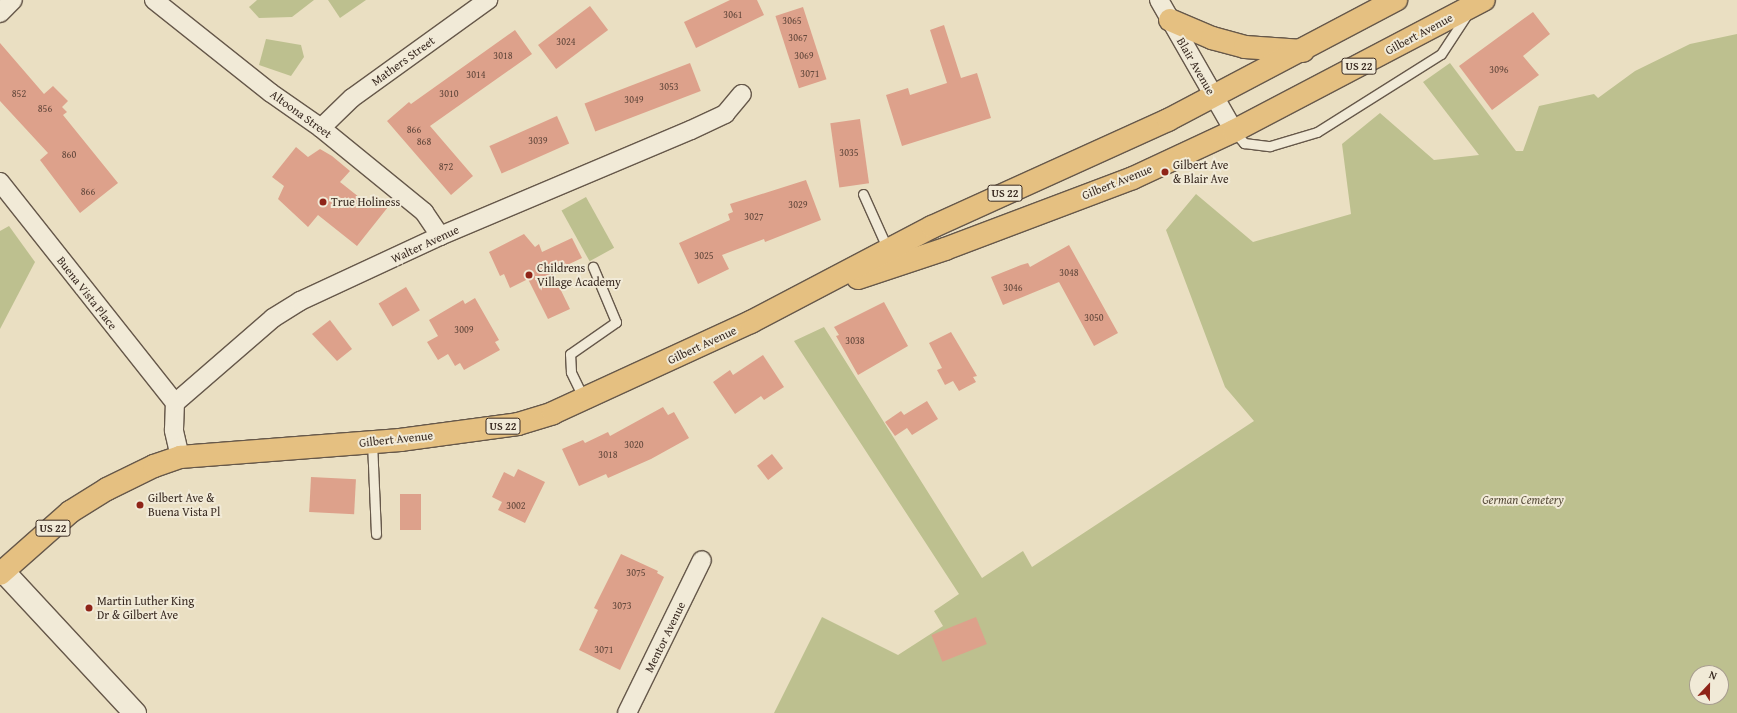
<!DOCTYPE html>
<style>
body{margin:0}
#map{position:relative;width:1737px;height:713px;overflow:hidden;background:#eadfc2;font-family:"Gentium Book Plus",serif}
div>[style]{position:absolute}
.green>*{inset:0;background:#bdc08f;transform-origin:0 0}
.building>*{inset:0;background:#dda18b;transform-origin:0 0}
.roads{filter:drop-shadow(1px 0 #66584a) drop-shadow(-1px 0 #66584a) drop-shadow(0 1px #66584a) drop-shadow(0 -1px #66584a)}
.lane>*{height:9px;margin:-4.5px;padding:0 4.5px;transform-origin:4.5px;border-radius:4.5px;background:#f1ead7}
.street>*{height:18px;margin:-9px;padding:0 9px;transform-origin:9px;border-radius:9px;background:#f1ead7}
.secondary>*{height:22px;margin:-11px;padding:0 11px;transform-origin:11px;border-radius:11px;background:#f1ead7}
.primary>*{height:22px;margin:-11px;padding:0 11px;transform-origin:11px;border-radius:11px;background:#e5c081}
.dots>*{width:11px;height:11px;translate:-50% -50%;box-sizing:border-box;border:2px solid #f1ead7;border-radius:50%}
span{translate:-50% -50%;white-space:nowrap;text-align:center;line-height:1.15;-webkit-text-stroke:4px #f1ead7;paint-order:stroke}
.number-label{font-size:10px;color:#63483c}
.number-label span{-webkit-text-stroke-width:0}
.shield-label span{padding:1px 3px;background:#f1ead7;border:1px solid;border-radius:3px;-webkit-text-stroke-width:0}
.shield-label{font-size:11px;color:#3a2b22;font-weight:700}
.street-label{font-size:12px;color:#3a2b22}
.poi-label{font-size:12px;color:#3a2b22}
.left{translate:0 -50%;text-align:left}
.park-label{font-size:12px;color:#5b503d;font-style:italic}
.north{position:absolute;left:1689px;top:665px;width:40px;height:40px;box-sizing:border-box;background:#f1ead7;border:1px solid #a89e8f;border-radius:50%;rotate:22deg;font-size:11px;font-weight:700;line-height:16px;text-align:center;color:#3a2b22}
.north::after{content:'';display:block;margin:auto;width:14px;height:18px;background:#8f2418;clip-path:polygon(50% 0,100% 100%,50% 72%,0 100%)}
</style>
<div id="map">
<div class="green">
<div style="clip-path:polygon(257px 0,314px 0,292px 17px,259px 18px,249px 7px)"></div>
<div style="clip-path:polygon(328px 0,366px 0,340px 18px)"></div>
<div style="clip-path:polygon(evenodd,1737px 34px,1737px 713px,774px 713px,822px 617px,898px 655px,943px 626px,934px 611px,959px 594px,794px 341px,824px 327px,982px 578px,1023px 551px,1032px 567px,1254px 421px,1225px 387px,1166px 230px,1196px 194px,1253px 242px,1351px 214px,1342px 144px,1380px 113px,1434px 160px,1479px 155px,1423px 82px,1450px 63px,1516px 151px,1523px 151px,1539px 106px,1594px 94px,1598px 98px,1635px 71px,1690px 44px,1737px 34px,1697px 673px,1721px 673px,1721px 697px,1697px 697px,1697px 673px)"></div>
<div style="clip-path:polygon(266px 39px,301px 45px,304px 57px,291px 76px,259px 65px)"></div>
<div style="left:586px;top:197px;width:58px;height:28px;rotate:61deg"></div>
<div style="clip-path:polygon(9px 226px,35px 262px,0 329px,0 231px)"></div>
</div>
<div class="building">
<div style="clip-path:polygon(730px 0,757px 0,764px 15px,696px 48px,684px 22px)"></div>
<div style="left:590px;top:6px;width:30px;height:65px;rotate:53deg"></div>
<div style="left:803px;top:7px;width:76px;height:29px;rotate:72deg"></div>
<div style="clip-path:polygon(1533px 12px,1550px 34px,1523px 56px,1539px 75px,1492px 110px,1459px 66px)"></div>
<div style="clip-path:polygon(944px 25px,961px 78px,977px 73px,991px 118px,902px 146px,886px 95px,908px 88px,910px 95px,947px 83px,930px 30px)"></div>
<div style="clip-path:polygon(515px 30px,532px 54px,430px 126px,473px 176px,451px 195px,387px 121px,409px 102px,411px 104px)"></div>
<div style="clip-path:polygon(0 43px,44px 94px,53px 86px,68px 101px,62px 107px,67px 112px,63px 115px,118px 183px,80px 213px,40px 160px,48px 153px,0 101px)"></div>
<div style="left:690px;top:63px;width:30px;height:113px;rotate:69deg"></div>
<div style="left:557px;top:116px;width:30px;height:74px;rotate:66deg"></div>
<div style="left:860px;top:119px;width:65px;height:30px;rotate:82deg"></div>
<div style="clip-path:polygon(296px 147px,308px 157px,320px 149px,332px 156px,350px 171px,340px 182px,369px 205px,376px 197px,388px 207px,357px 246px,318px 215px,308px 227px,278px 199px,284px 186px,272px 177px)"></div>
<div style="clip-path:polygon(806px 180px,821px 220px,765px 242px,764px 239px,722px 255px,729px 269px,698px 284px,679px 243px,730px 220px,728px 214px,733px 212px,730px 204px)"></div>
<div style="clip-path:polygon(524px 234px,535px 247px,539px 244px,542px 252px,572px 238px,582px 258px,552px 272px,570px 309px,548px 319px,528px 279px,510px 288px,504px 274px,500px 276px,489px 252px)"></div>
<div style="clip-path:polygon(1069px 245px,1118px 333px,1094px 346px,1059px 282px,1003px 305px,991px 277px,1021px 265px,1028px 263px,1030px 267px)"></div>
<div style="left:406px;top:287px;width:27px;height:32px;rotate:59deg"></div>
<div style="clip-path:polygon(475px 298px,499px 340px,495px 342px,500px 350px,464px 370px,460px 363px,455px 366px,448px 354px,438px 360px,427px 342px,438px 336px,429px 320px,463px 300px,465px 304px)"></div>
<div style="clip-path:polygon(884px 302px,908px 346px,858px 375px,836px 336px,839px 335px,834px 327px)"></div>
<div style="clip-path:polygon(330px 320px,352px 349px,337px 361px,312px 334px)"></div>
<div style="clip-path:polygon(951px 332px,977px 376px,973px 377px,976px 382px,959px 391px,953px 381px,945px 385px,937px 370px,942px 368px,929px 343px)"></div>
<div style="clip-path:polygon(763px 355px,784px 387px,764px 400px,761px 396px,735px 414px,713px 382px,730px 370px,733px 375px)"></div>
<div style="clip-path:polygon(927px 401px,938px 419px,912px 435px,907px 428px,895px 436px,885px 422px,901px 411px,904px 415px)"></div>
<div style="clip-path:polygon(663px 407px,668px 415px,674px 412px,689px 438px,651px 459px,608px 478px,606px 474px,579px 486px,562px 449px,583px 440px,585px 443px,608px 432px,610px 436px)"></div>
<div style="left:772px;top:454px;width:18px;height:19px;rotate:52deg"></div>
<div style="clip-path:polygon(518px 469px,545px 482px,525px 523px,498px 510px,502px 502px,492px 497px,504px 472px,514px 477px)"></div>
<div style="left:311px;top:477px;width:45px;height:35px;rotate:3deg"></div>
<div style="left:400px;top:494px;width:21px;height:36px"></div>
<div style="clip-path:polygon(621px 554px,658px 571px,657px 573px,664px 577px,620px 670px,579px 650px,598px 610px,594px 608px)"></div>
<div style="left:976px;top:617px;width:29px;height:48px;rotate:68deg"></div>
</div>
<div class="roads">
<div class="lane">
<div style="left:1234px;top:131px;width:16px;rotate:50deg"></div>
<div style="left:1244px;top:143px;width:26px;rotate:7deg"></div>
<div style="left:1270px;top:146px;width:49px;rotate:-16.6deg"></div>
<div style="left:1317px;top:132px;width:146px;rotate:-32.2deg"></div>
<div style="left:1441px;top:54px;width:45px;rotate:-56.7deg"></div>
<div style="left:863px;top:194px;width:61px;rotate:65.9deg"></div>
<div style="left:584px;top:399px;width:30px;rotate:-116deg"></div>
<div style="left:571px;top:372px;width:18px;rotate:-93deg"></div>
<div style="left:570px;top:354px;width:56px;rotate:-34.8deg"></div>
<div style="left:616px;top:322px;width:60px;rotate:-112.7deg"></div>
<div style="left:372px;top:442px;width:92px;rotate:87.5deg"></div>
</div>
<div class="street">
<div style="left:154px;top:0;width:149px;rotate:38.5deg"></div>
<div style="left:271px;top:93px;width:61px;rotate:35deg"></div>
<div style="left:321px;top:128px;width:133px;rotate:39.2deg"></div>
<div style="left:424px;top:212px;width:29px;rotate:56deg"></div>
<div style="left:1159px;top:0;width:151px;rotate:60.2deg"></div>
<div style="left:0;top:13px;width:18px;rotate:-45deg"></div>
<div style="left:321px;top:128px;width:43px;rotate:-44.1deg"></div>
<div style="left:352px;top:98px;width:168px;rotate:-35.8deg"></div>
<div style="left:0;top:182px;width:282px;rotate:51.6deg"></div>
<div style="left:180px;top:457px;width:28px;rotate:-103deg"></div>
<div style="left:174px;top:430px;width:27px;rotate:-88deg"></div>
<div style="left:175px;top:403px;width:130px;rotate:-40.9deg"></div>
<div style="left:273px;top:318px;width:32px;rotate:-32deg"></div>
<div style="left:300px;top:301px;width:154px;rotate:-24.9deg"></div>
<div style="left:440px;top:236px;width:272px;rotate:-22.9deg"></div>
<div style="left:691px;top:130px;width:38px;rotate:-25deg"></div>
<div style="left:725px;top:114px;width:26px;rotate:-50deg"></div>
<div style="left:627px;top:713px;width:170px;rotate:-63.9deg"></div>
</div>
<div class="secondary">
<div style="left:3px;top:571px;width:194px;rotate:47.1deg"></div>
</div>
<div class="primary">
<div style="left:1170px;top:20px;width:46px;rotate:23.2deg"></div>
<div style="left:1212px;top:38px;width:34px;rotate:15deg"></div>
<div style="left:1245px;top:47px;width:58px;rotate:3.9deg"></div>
<div style="left:858px;top:278px;width:92px;rotate:-18.4deg"></div>
<div style="left:945px;top:249px;width:201px;rotate:-20.7deg"></div>
<div style="left:1133px;top:178px;width:111px;rotate:-25deg"></div>
<div style="left:1234px;top:131px;width:282px;rotate:-27.7deg"></div>
<div style="left:0;top:574px;width:94px;rotate:-41.5deg"></div>
<div style="left:70px;top:512px;width:44px;rotate:-31.9deg"></div>
<div style="left:107px;top:489px;width:52px;rotate:-26.1deg"></div>
<div style="left:154px;top:466px;width:28px;rotate:-19deg"></div>
<div style="left:180px;top:457px;width:221px;rotate:-4.4deg"></div>
<div style="left:400px;top:440px;width:119px;rotate:-7.7deg"></div>
<div style="left:518px;top:424px;width:37px;rotate:-17deg"></div>
<div style="left:553px;top:413px;width:218px;rotate:-24.7deg"></div>
<div style="left:751px;top:322px;width:204px;rotate:-27.7deg"></div>
<div style="left:932px;top:227px;width:259px;rotate:-24.4deg"></div>
<div style="left:1168px;top:120px;width:258px;rotate:-27.8deg"></div>
</div>
</div>
<div class="dots">
<div style="left:1165px;top:172px;background:#8f2418"></div>
<div style="left:323px;top:202px;background:#8f2418"></div>
<div style="left:529px;top:275px;background:#8f2418"></div>
<div style="left:140px;top:505px;background:#8f2418"></div>
<div style="left:89px;top:608px;background:#8f2418"></div>
</div>
<div class="number-label">
<span style="left:733px;top:15px">3061</span>
<span style="left:792px;top:21px">3065</span>
<span style="left:798px;top:38px">3067</span>
<span style="left:566px;top:42px">3024</span>
<span style="left:503px;top:56px">3018</span>
<span style="left:804px;top:56px">3069</span>
<span style="left:1499px;top:70px">3096</span>
<span style="left:810px;top:74px">3071</span>
<span style="left:476px;top:75px">3014</span>
<span style="left:669px;top:87px">3053</span>
<span style="left:19px;top:94px">852</span>
<span style="left:449px;top:94px">3010</span>
<span style="left:634px;top:100px">3049</span>
<span style="left:45px;top:109px">856</span>
<span style="left:414px;top:130px">866</span>
<span style="left:538px;top:141px">3039</span>
<span style="left:424px;top:142px">868</span>
<span style="left:849px;top:153px">3035</span>
<span style="left:69px;top:155px">860</span>
<span style="left:446px;top:167px">872</span>
<span style="left:88px;top:192px">866</span>
<span style="left:798px;top:205px">3029</span>
<span style="left:754px;top:217px">3027</span>
<span style="left:704px;top:256px">3025</span>
<span style="left:1069px;top:273px">3048</span>
<span style="left:1013px;top:288px">3046</span>
<span style="left:1094px;top:318px">3050</span>
<span style="left:464px;top:330px">3009</span>
<span style="left:855px;top:341px">3038</span>
<span style="left:634px;top:445px">3020</span>
<span style="left:608px;top:455px">3018</span>
<span style="left:516px;top:506px">3002</span>
<span style="left:636px;top:573px">3075</span>
<span style="left:622px;top:606px">3073</span>
<span style="left:604px;top:650px">3071</span>
</div>
<div class="shield-label">
<span style="left:1359px;top:66px">US 22</span>
<span style="left:1005px;top:193px">US 22</span>
<span style="left:503px;top:426px">US 22</span>
<span style="left:53px;top:528px">US 22</span>
</div>
<div class="street-label">
<span style="left:1419px;top:34px;rotate:-28deg">Gilbert Avenue</span>
<span style="left:403px;top:61px;rotate:-36deg">Mathers Street</span>
<span style="left:1196px;top:66px;rotate:60deg">Blair Avenue</span>
<span style="left:301px;top:114px;rotate:36deg">Altoona Street</span>
<span style="left:1117px;top:182px;rotate:-22deg">Gilbert Avenue</span>
<span style="left:425px;top:244px;rotate:-25deg">Walter Avenue</span>
<span style="left:87px;top:293px;rotate:52deg">Buena Vista Place</span>
<span style="left:702px;top:345px;rotate:-25deg">Gilbert Avenue</span>
<span style="left:396px;top:439px;rotate:-6deg">Gilbert Avenue</span>
<span style="left:665px;top:637px;rotate:-64deg">Mentor Avenue</span>
</div>
<div class="poi-label">
<span class="left" style="left:1173px;top:172px">Gilbert Ave<br>&amp; Blair Ave</span>
<span class="left" style="left:331px;top:202px">True Holiness</span>
<span class="left" style="left:537px;top:275px">Childrens<br>Village Academy</span>
<span class="left" style="left:148px;top:505px">Gilbert Ave &amp;<br>Buena Vista Pl</span>
<span class="left" style="left:97px;top:608px">Martin Luther King<br>Dr &amp; Gilbert Ave</span>
</div>
<div class="park-label">
<span style="left:1523px;top:500px">German Cemetery</span>
</div>
<div class="north">N</div>
</div>
